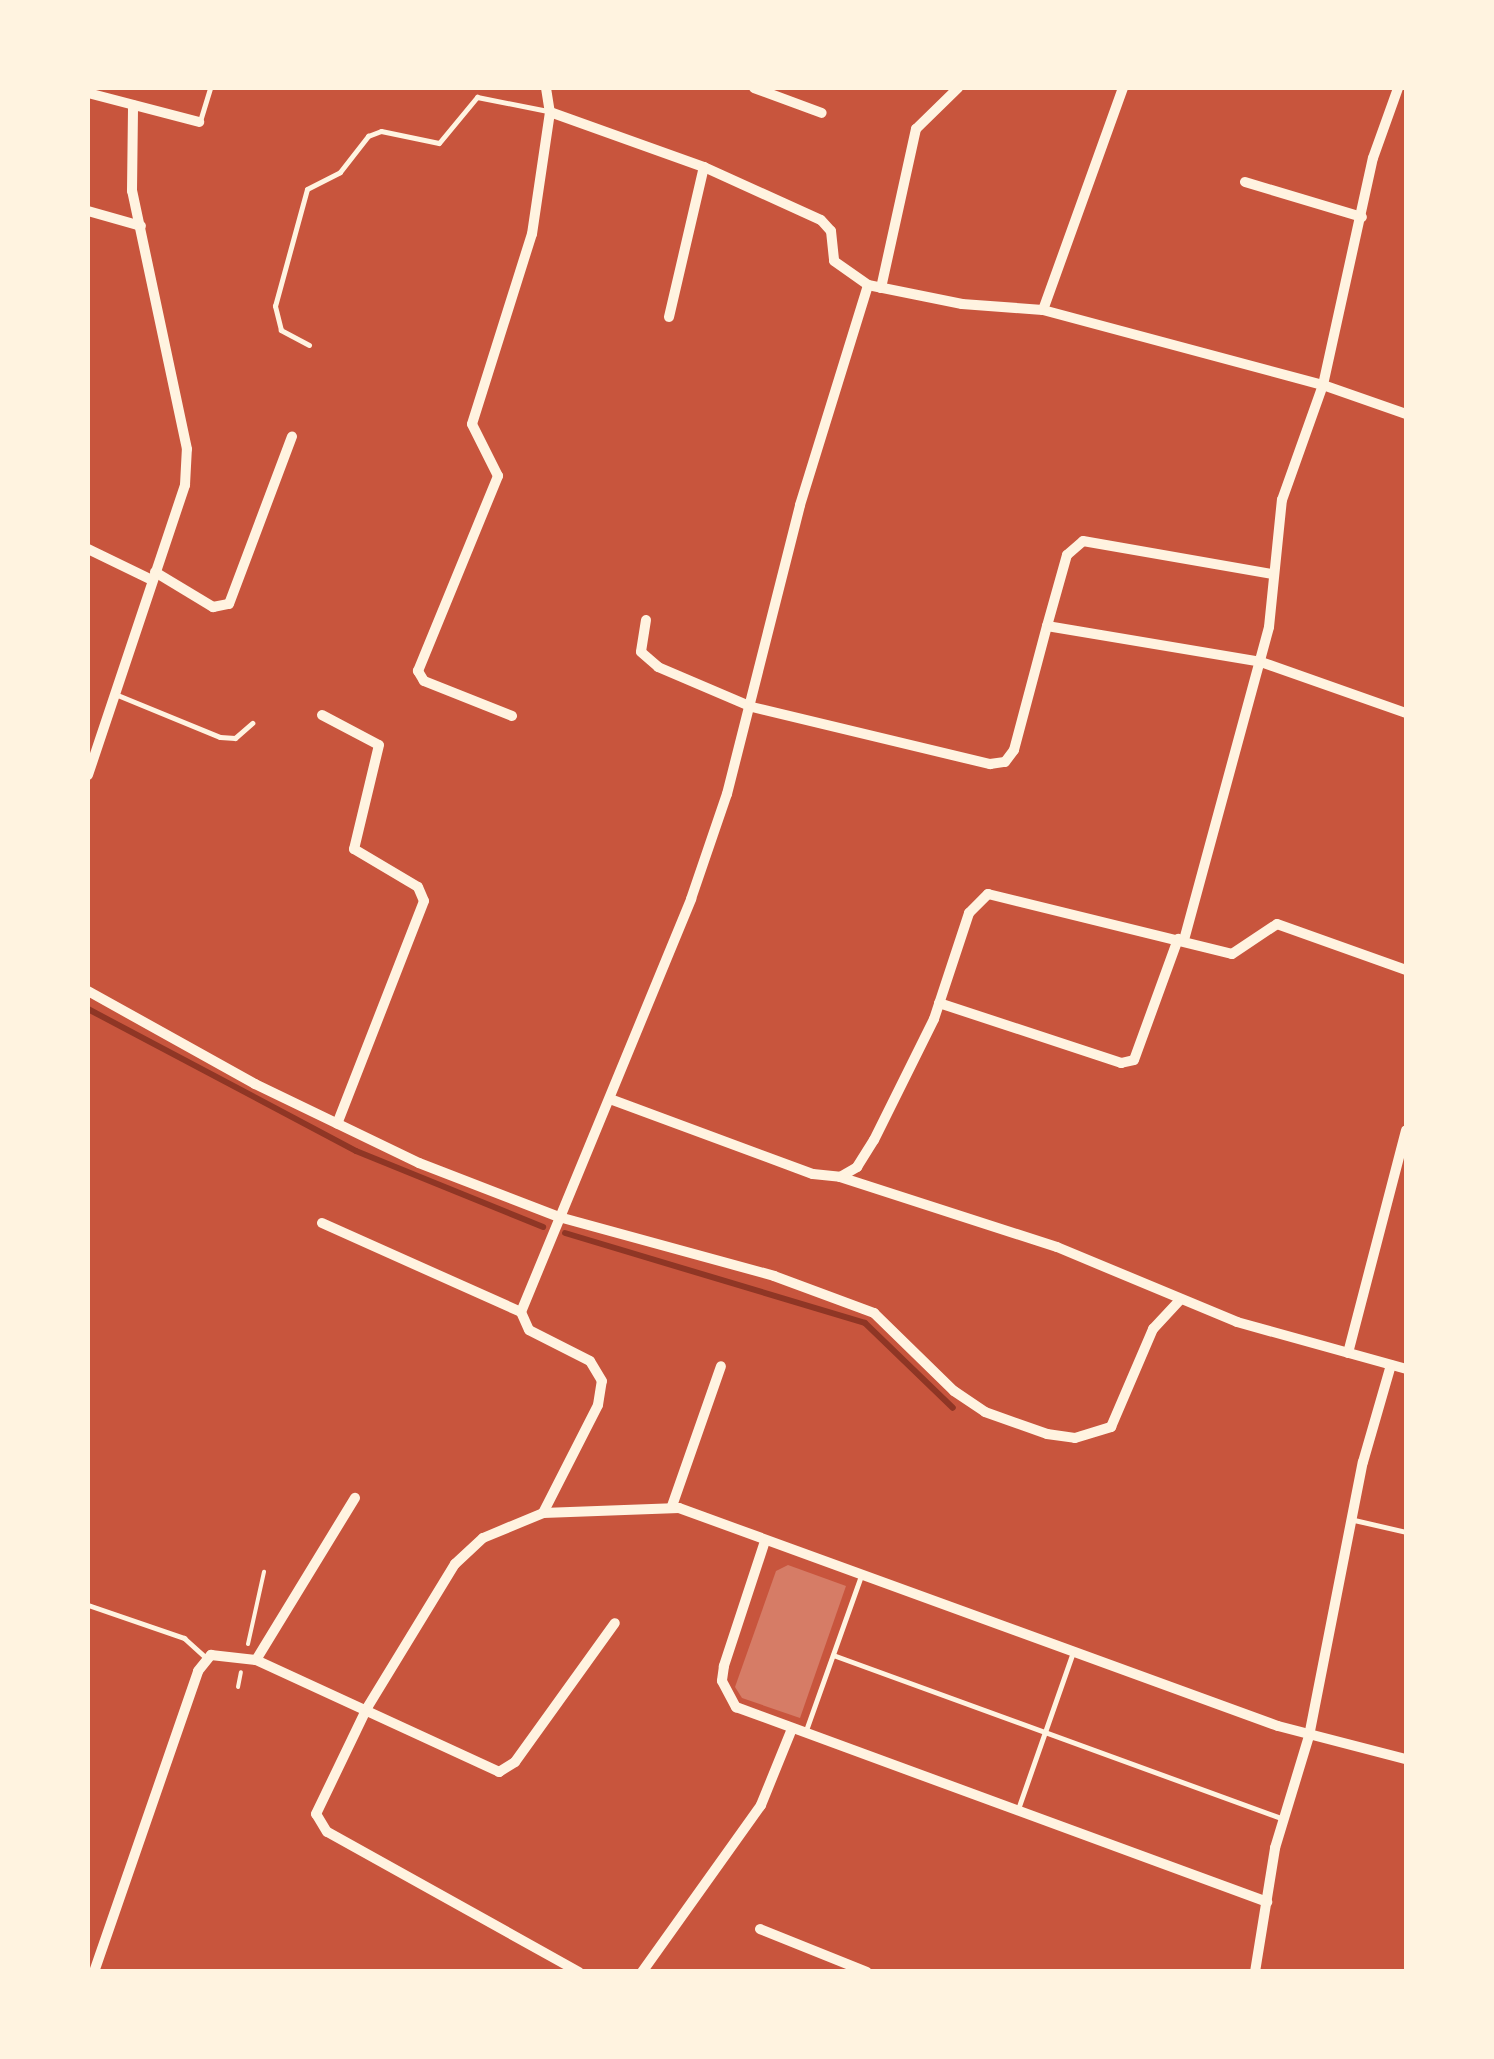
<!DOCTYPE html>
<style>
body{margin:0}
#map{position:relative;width:1494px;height:2059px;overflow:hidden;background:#c8553d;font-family:"Work Sans",sans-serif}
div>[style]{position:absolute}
.stream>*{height:6px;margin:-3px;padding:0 3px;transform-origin:3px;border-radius:3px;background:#8f3625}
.building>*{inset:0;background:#d67c66}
.path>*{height:4px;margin:-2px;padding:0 2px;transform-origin:2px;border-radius:2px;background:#fff3e0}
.service>*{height:5px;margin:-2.5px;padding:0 2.5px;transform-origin:2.5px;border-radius:2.5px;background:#fff3e0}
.minor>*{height:10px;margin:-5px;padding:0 5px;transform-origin:5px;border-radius:5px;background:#fff3e0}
span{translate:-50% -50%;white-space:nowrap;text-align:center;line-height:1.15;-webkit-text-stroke:10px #fff3e0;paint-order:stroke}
.frame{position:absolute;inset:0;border:90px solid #fff3e0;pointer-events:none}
</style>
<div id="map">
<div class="stream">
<div style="left:88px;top:1009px;width:303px;rotate:27.9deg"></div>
<div style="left:356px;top:1151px;width:202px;rotate:22.1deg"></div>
<div style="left:565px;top:1233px;width:313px;rotate:16.7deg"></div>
<div style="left:865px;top:1323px;width:122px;rotate:44deg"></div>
</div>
<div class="building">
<div style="clip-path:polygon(788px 1565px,846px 1586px,800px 1718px,742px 1698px,735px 1687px,776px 1571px)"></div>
</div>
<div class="path">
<div style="left:248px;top:1644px;width:74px;rotate:-77.5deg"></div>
<div style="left:238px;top:1687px;width:15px;rotate:-79deg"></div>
</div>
<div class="service">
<div style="left:200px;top:121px;width:34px;rotate:-73deg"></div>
<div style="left:309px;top:345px;width:32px;rotate:-152deg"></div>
<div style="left:281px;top:330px;width:25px;rotate:-104deg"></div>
<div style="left:275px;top:306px;width:121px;rotate:-74.7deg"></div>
<div style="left:307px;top:189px;width:37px;rotate:-27deg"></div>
<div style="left:340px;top:172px;width:46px;rotate:-52.1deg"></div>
<div style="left:368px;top:136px;width:14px;rotate:-21deg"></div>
<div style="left:381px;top:131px;width:59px;rotate:11.7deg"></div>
<div style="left:439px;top:143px;width:60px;rotate:-50.4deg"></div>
<div style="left:477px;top:97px;width:72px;rotate:11.2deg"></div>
<div style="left:115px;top:694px;width:113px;rotate:22.3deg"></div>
<div style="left:220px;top:737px;width:15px;rotate:4deg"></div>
<div style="left:235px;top:738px;width:23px;rotate:-41deg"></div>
<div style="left:1354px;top:1520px;width:53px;rotate:13deg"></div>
<div style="left:88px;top:1605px;width:102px;rotate:19deg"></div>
<div style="left:184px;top:1638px;width:30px;rotate:42deg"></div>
<div style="left:833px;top:1655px;width:477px;rotate:20deg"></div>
<div style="left:805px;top:1733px;width:167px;rotate:-70.4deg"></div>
<div style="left:1018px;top:1809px;width:166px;rotate:-70.7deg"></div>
</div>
<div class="minor">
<div style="left:546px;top:88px;width:24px;rotate:81deg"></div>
<div style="left:550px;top:112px;width:164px;rotate:19.7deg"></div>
<div style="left:704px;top:167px;width:128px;rotate:24.4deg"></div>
<div style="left:821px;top:220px;width:15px;rotate:48deg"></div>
<div style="left:831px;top:231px;width:30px;rotate:84deg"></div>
<div style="left:834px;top:261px;width:42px;rotate:35.2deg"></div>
<div style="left:868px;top:285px;width:96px;rotate:11.4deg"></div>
<div style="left:962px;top:304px;width:81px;rotate:4.2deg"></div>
<div style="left:1043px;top:310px;width:290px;rotate:15deg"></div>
<div style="left:1323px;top:385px;width:232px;rotate:-77.6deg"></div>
<div style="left:1373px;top:158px;width:74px;rotate:-70.3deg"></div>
<div style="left:754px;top:88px;width:72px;rotate:20.2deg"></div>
<div style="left:88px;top:93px;width:115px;rotate:14.6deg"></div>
<div style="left:1245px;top:182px;width:122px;rotate:16.7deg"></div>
<div style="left:88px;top:211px;width:55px;rotate:15.8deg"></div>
<div style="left:881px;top:288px;width:163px;rotate:-77.6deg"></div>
<div style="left:916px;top:129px;width:59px;rotate:-44.3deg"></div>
<div style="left:1043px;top:310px;width:236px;rotate:-70.2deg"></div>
<div style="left:669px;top:317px;width:154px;rotate:-76.9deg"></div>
<div style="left:88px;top:549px;width:71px;rotate:25.8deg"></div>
<div style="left:155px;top:572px;width:68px;rotate:31.1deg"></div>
<div style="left:213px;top:607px;width:16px;rotate:-11deg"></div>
<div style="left:229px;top:604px;width:179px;rotate:-69.4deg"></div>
<div style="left:646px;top:620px;width:32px;rotate:99deg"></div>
<div style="left:641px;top:652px;width:23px;rotate:41deg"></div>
<div style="left:658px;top:667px;width:102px;rotate:23.1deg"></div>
<div style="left:752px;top:707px;width:245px;rotate:13.5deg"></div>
<div style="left:990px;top:764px;width:15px;rotate:-8deg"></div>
<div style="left:1005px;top:762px;width:15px;rotate:-53deg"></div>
<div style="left:1014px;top:750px;width:128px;rotate:-75.1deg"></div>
<div style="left:1047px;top:626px;width:217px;rotate:9.5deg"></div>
<div style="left:1261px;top:662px;width:154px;rotate:19.4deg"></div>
<div style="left:1047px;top:626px;width:74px;rotate:-74.3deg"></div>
<div style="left:1067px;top:555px;width:21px;rotate:-41deg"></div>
<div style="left:1083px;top:541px;width:193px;rotate:9.9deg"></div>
<div style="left:322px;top:715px;width:64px;rotate:27.8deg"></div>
<div style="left:379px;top:745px;width:107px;rotate:103.5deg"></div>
<div style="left:354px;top:849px;width:74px;rotate:30.7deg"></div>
<div style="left:418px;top:887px;width:15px;rotate:67deg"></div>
<div style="left:424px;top:901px;width:239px;rotate:111.3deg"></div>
<div style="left:512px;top:716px;width:95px;rotate:-158.3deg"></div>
<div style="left:424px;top:681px;width:12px;rotate:-121deg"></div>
<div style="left:418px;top:671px;width:211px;rotate:-67.7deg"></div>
<div style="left:498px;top:476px;width:58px;rotate:-116.6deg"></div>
<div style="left:472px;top:424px;width:199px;rotate:-72.5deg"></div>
<div style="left:532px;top:234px;width:123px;rotate:-81.6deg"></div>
<div style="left:88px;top:775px;width:306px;rotate:-71.5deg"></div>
<div style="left:185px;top:485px;width:36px;rotate:-87deg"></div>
<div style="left:187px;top:449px;width:264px;rotate:-102deg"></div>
<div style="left:132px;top:191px;width:86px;rotate:-89.3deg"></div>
<div style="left:1184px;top:940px;width:324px;rotate:-74.8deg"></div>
<div style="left:1269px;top:627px;width:128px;rotate:-84.2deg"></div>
<div style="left:1282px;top:500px;width:122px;rotate:-70.4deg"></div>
<div style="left:1323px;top:385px;width:88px;rotate:19.3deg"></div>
<div style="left:88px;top:991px;width:191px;rotate:29.1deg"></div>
<div style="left:255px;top:1084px;width:182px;rotate:25.7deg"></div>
<div style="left:419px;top:1163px;width:150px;rotate:21.1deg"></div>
<div style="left:559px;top:1217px;width:223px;rotate:15.3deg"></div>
<div style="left:774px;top:1276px;width:107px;rotate:20.3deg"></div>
<div style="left:874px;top:1313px;width:112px;rotate:44.3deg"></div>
<div style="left:954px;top:1391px;width:37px;rotate:34deg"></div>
<div style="left:985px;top:1412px;width:66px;rotate:19.5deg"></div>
<div style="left:1047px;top:1434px;width:28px;rotate:8deg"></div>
<div style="left:1075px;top:1438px;width:38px;rotate:-17deg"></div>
<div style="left:1111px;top:1427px;width:107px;rotate:-66.8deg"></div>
<div style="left:1153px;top:1329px;width:38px;rotate:-47deg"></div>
<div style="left:939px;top:1003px;width:192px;rotate:18.2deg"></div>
<div style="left:1121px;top:1063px;width:13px;rotate:-13deg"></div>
<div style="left:1134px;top:1060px;width:129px;rotate:-70deg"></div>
<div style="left:610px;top:1099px;width:216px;rotate:20.3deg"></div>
<div style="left:813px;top:1174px;width:27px;rotate:6deg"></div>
<div style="left:840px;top:1177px;width:20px;rotate:-30deg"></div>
<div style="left:857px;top:1167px;width:32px;rotate:-58deg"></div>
<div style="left:874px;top:1140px;width:135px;rotate:-63.6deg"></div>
<div style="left:934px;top:1019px;width:112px;rotate:-71.7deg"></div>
<div style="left:969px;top:913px;width:27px;rotate:-45deg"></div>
<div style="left:988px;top:894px;width:251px;rotate:13.8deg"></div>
<div style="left:1232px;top:954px;width:54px;rotate:-33.7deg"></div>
<div style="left:1277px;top:924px;width:137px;rotate:19.6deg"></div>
<div style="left:840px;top:1177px;width:228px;rotate:17.9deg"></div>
<div style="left:1057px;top:1247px;width:195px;rotate:22.6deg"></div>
<div style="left:1237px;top:1322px;width:175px;rotate:15.5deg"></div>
<div style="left:322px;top:1223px;width:218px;rotate:24.1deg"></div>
<div style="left:1348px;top:1353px;width:230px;rotate:-75.4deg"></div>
<div style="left:672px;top:1506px;width:148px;rotate:-70.7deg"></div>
<div style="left:543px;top:1513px;width:121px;rotate:-63deg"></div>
<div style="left:598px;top:1405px;width:24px;rotate:-81deg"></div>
<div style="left:602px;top:1381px;width:23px;rotate:-121deg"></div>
<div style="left:590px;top:1361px;width:68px;rotate:-153.1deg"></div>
<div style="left:529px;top:1330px;width:20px;rotate:-114deg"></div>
<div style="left:521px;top:1312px;width:447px;rotate:-67.6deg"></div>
<div style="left:691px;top:899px;width:111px;rotate:-71.1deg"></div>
<div style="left:727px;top:794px;width:298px;rotate:-75.8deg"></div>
<div style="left:800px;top:505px;width:230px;rotate:-72.8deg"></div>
<div style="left:765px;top:1541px;width:132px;rotate:108.2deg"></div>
<div style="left:724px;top:1666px;width:15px;rotate:98deg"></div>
<div style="left:722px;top:1681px;width:30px;rotate:62deg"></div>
<div style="left:736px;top:1707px;width:566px;rotate:20.16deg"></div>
<div style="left:256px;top:1660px;width:190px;rotate:-58.6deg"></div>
<div style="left:760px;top:1929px;width:115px;rotate:21.9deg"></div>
<div style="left:94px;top:1972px;width:318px;rotate:-70.9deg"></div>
<div style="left:198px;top:1671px;width:21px;rotate:-51deg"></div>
<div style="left:211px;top:1655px;width:45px;rotate:6.3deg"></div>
<div style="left:256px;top:1660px;width:268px;rotate:24.7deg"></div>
<div style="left:499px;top:1772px;width:19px;rotate:-32deg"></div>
<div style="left:515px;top:1762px;width:171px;rotate:-54.3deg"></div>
<div style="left:579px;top:1972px;width:288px;rotate:-150.9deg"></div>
<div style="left:327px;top:1832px;width:21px;rotate:-121deg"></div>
<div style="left:316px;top:1814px;width:118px;rotate:-64.3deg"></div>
<div style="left:367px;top:1708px;width:169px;rotate:-58.6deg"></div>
<div style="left:455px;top:1564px;width:38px;rotate:-43deg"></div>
<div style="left:483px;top:1538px;width:65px;rotate:-22.6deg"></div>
<div style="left:543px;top:1513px;width:136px;rotate:-2.1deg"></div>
<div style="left:679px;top:1508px;width:637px;rotate:20deg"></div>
<div style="left:1278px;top:1726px;width:132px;rotate:14.5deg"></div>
<div style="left:642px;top:1972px;width:205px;rotate:-54.5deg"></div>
<div style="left:761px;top:1805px;width:80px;rotate:-67.9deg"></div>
<div style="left:1255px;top:1972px;width:126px;rotate:-80.8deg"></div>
<div style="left:1275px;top:1848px;width:117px;rotate:-73.1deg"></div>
<div style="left:1309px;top:1736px;width:279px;rotate:-78.9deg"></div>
<div style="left:1363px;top:1462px;width:101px;rotate:-73.9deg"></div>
</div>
<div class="frame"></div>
</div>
